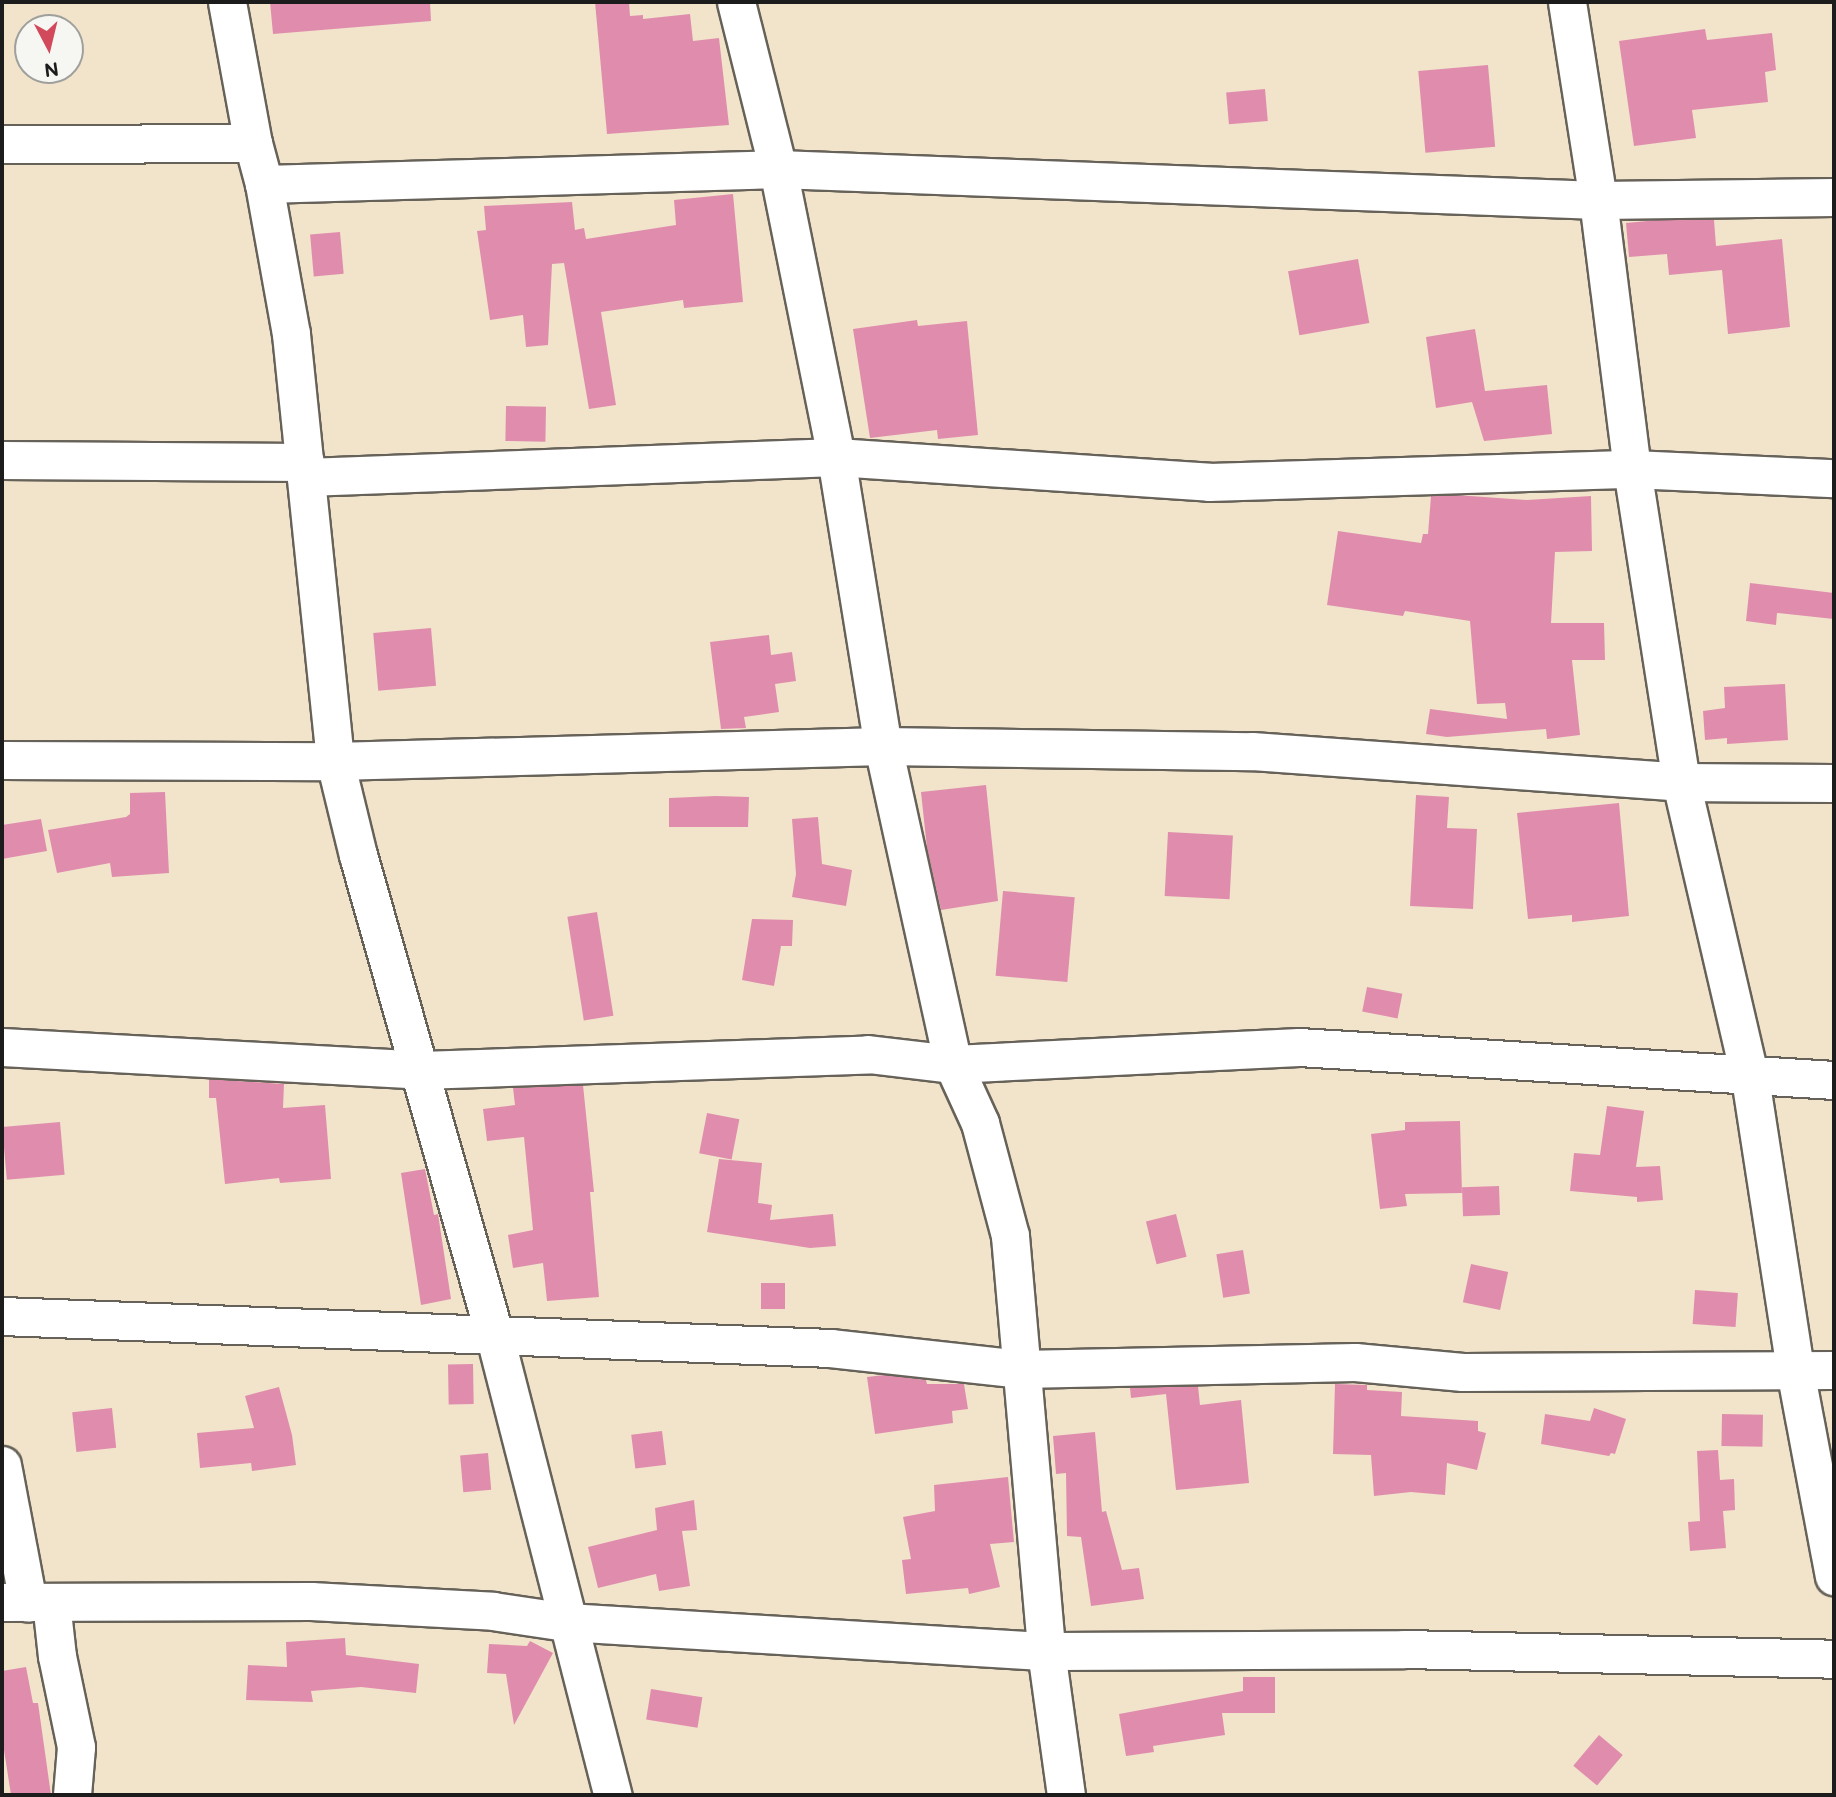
<!DOCTYPE html>
<style>
body{margin:0}
#map{position:relative;width:1836px;height:1797px;overflow:hidden;background:#f1e4cb;font-family:"Balsamiq Sans",sans-serif}
div>[style]{position:absolute}
.building>*{inset:0;background:#e08dad;transform-origin:0 0}
.roads{filter:drop-shadow(2px 0 #676259) drop-shadow(-2px 0 #676259) drop-shadow(0 2px #676259) drop-shadow(0 -2px #676259)}
.minor>*{height:37px;margin:-18.5px;padding:0 18.5px;transform-origin:18.5px;border-radius:18.5px;background:#fff}
span{translate:-50% -50%;white-space:nowrap;text-align:center;line-height:1.15;-webkit-text-stroke:5px #f6f6f2;paint-order:stroke}
.frame{position:absolute;inset:0;border:4px solid #1c1c1c;pointer-events:none}
.north{position:absolute;left:14px;top:14px;width:70px;height:70px;box-sizing:border-box;background:#f6f6f2;border:2px solid #9f9f9c;border-radius:50%;rotate:173deg;font-size:19px;font-weight:700;line-height:28px;text-align:center;color:#1c1c1c}
.north::after{content:'';display:block;margin:auto;width:24px;height:32px;background:#d1495b;clip-path:polygon(50% 0,100% 100%,50% 72%,0 100%)}
</style>
<div id="map">
<div class="building">
<div style="clip-path:polygon(270px 2px,430px 2px,431px 21px,273px 34px)"></div>
<div style="clip-path:polygon(595px 2px,629px 2px,630px 16px,643px 15px,643px 19px,690px 14px,693px 41px,719px 38px,729px 125px,607px 134px)"></div>
<div style="clip-path:polygon(1705px 29px,1707px 40px,1772px 33px,1776px 70px,1765px 72px,1768px 102px,1692px 110px,1696px 138px,1634px 146px,1619px 41px)"></div>
<div style="left:1488px;top:65px;width:82px;height:70px;rotate:85deg"></div>
<div style="left:1265px;top:89px;width:32px;height:39px;rotate:85deg"></div>
<div style="clip-path:polygon(733px 194px,743px 302px,684px 308px,683px 300px,601px 312px,616px 405px,589px 409px,564px 263px,552px 264px,548px 345px,526px 347px,523px 315px,490px 320px,477px 231px,486px 230px,484px 206px,572px 202px,575px 230px,584px 228px,586px 239px,676px 225px,674px 200px)"></div>
<div style="clip-path:polygon(1658px 220px,1714px 220px,1716px 246px,1782px 239px,1790px 327px,1728px 334px,1722px 270px,1669px 275px,1667px 254px,1629px 257px,1626px 223px)"></div>
<div style="left:340px;top:232px;width:42px;height:30px;rotate:85deg"></div>
<div style="left:1358px;top:259px;width:65px;height:71px;rotate:80deg"></div>
<div style="clip-path:polygon(917px 320px,918px 326px,967px 321px,978px 435px,938px 439px,937px 430px,870px 438px,853px 329px)"></div>
<div style="clip-path:polygon(1475px 329px,1485px 391px,1547px 385px,1552px 434px,1484px 441px,1472px 402px,1436px 408px,1426px 337px)"></div>
<div style="left:506px;top:406px;width:40px;height:35px;rotate:1deg"></div>
<div style="clip-path:polygon(1456px 495px,1527px 500px,1591px 496px,1592px 551px,1555px 552px,1551px 623px,1604px 623px,1605px 660px,1572px 660px,1580px 735px,1547px 739px,1546px 729px,1447px 737px,1426px 734px,1430px 709px,1507px 719px,1505px 703px,1477px 704px,1470px 621px,1405px 611px,1403px 616px,1327px 605px,1338px 531px,1421px 543px,1423px 534px,1428px 534px,1431px 496px)"></div>
<div style="clip-path:polygon(1750px 583px,1834px 593px,1834px 619px,1777px 613px,1776px 625px,1746px 621px)"></div>
<div style="left:431px;top:628px;width:58px;height:58px;rotate:85deg"></div>
<div style="clip-path:polygon(769px 635px,771px 655px,792px 652px,796px 681px,775px 684px,779px 712px,744px 717px,746px 728px,721px 729px,710px 642px)"></div>
<div style="clip-path:polygon(1785px 684px,1788px 740px,1727px 744px,1727px 738px,1705px 740px,1703px 711px,1725px 708px,1724px 687px)"></div>
<div style="clip-path:polygon(986px 785px,998px 901px,941px 910px,927px 848px,921px 792px)"></div>
<div style="clip-path:polygon(165px 792px,169px 873px,112px 877px,110px 863px,57px 873px,48px 830px,126px 817px,130px 814px,130px 793px)"></div>
<div style="clip-path:polygon(1416px 795px,1449px 797px,1447px 828px,1477px 829px,1473px 909px,1410px 906px)"></div>
<div style="clip-path:polygon(716px 796px,749px 797px,748px 827px,669px 827px,669px 798px)"></div>
<div style="clip-path:polygon(1619px 803px,1629px 916px,1572px 922px,1572px 915px,1528px 919px,1517px 813px)"></div>
<div style="clip-path:polygon(818px 817px,822px 864px,852px 870px,846px 906px,792px 897px,796px 874px,792px 819px)"></div>
<div style="clip-path:polygon(41px 819px,47px 851px,2px 859px,2px 825px)"></div>
<div style="left:1168px;top:832px;width:65px;height:64px;rotate:3deg"></div>
<div style="left:1003px;top:891px;width:72px;height:85px;rotate:5deg"></div>
<div style="left:597px;top:912px;width:105px;height:30px;rotate:81deg"></div>
<div style="clip-path:polygon(752px 919px,793px 920px,792px 946px,781px 946px,774px 986px,742px 980px)"></div>
<div style="left:1367px;top:987px;width:36px;height:25px;rotate:11deg"></div>
<div style="clip-path:polygon(209px 1079px,284px 1084px,283px 1108px,325px 1105px,331px 1179px,280px 1183px,279px 1178px,225px 1184px,216px 1098px,209px 1098px)"></div>
<div style="clip-path:polygon(583px 1085px,594px 1192px,590px 1192px,599px 1297px,547px 1301px,543px 1263px,513px 1268px,508px 1235px,533px 1230px,524px 1137px,487px 1141px,483px 1109px,515px 1105px,513px 1088px)"></div>
<div style="clip-path:polygon(1607px 1106px,1644px 1111px,1636px 1167px,1660px 1166px,1663px 1200px,1637px 1202px,1637px 1197px,1570px 1191px,1574px 1153px,1600px 1155px)"></div>
<div style="left:707px;top:1113px;width:33px;height:41px;rotate:11deg"></div>
<div style="clip-path:polygon(1460px 1121px,1462px 1193px,1405px 1194px,1407px 1206px,1380px 1209px,1371px 1134px,1405px 1130px,1405px 1122px)"></div>
<div style="left:60px;top:1122px;width:53px;height:58px;rotate:85deg"></div>
<div style="clip-path:polygon(719px 1159px,762px 1163px,758px 1203px,772px 1205px,770px 1220px,833px 1214px,836px 1246px,810px 1248px,707px 1232px)"></div>
<div style="clip-path:polygon(425px 1169px,434px 1215px,438px 1214px,451px 1299px,421px 1305px,401px 1173px)"></div>
<div style="left:1499px;top:1186px;width:29px;height:37px;rotate:88deg"></div>
<div style="left:1176px;top:1214px;width:44px;height:31px;rotate:76deg"></div>
<div style="left:1243px;top:1250px;width:44px;height:27px;rotate:81deg"></div>
<div style="left:1471px;top:1264px;width:38px;height:39px;rotate:12deg"></div>
<div style="left:761px;top:1283px;width:24px;height:26px"></div>
<div style="left:1695px;top:1290px;width:43px;height:34px;rotate:4deg"></div>
<div style="left:473px;top:1364px;width:40px;height:25px;rotate:89deg"></div>
<div style="clip-path:polygon(884px 1375px,926px 1380px,927px 1384px,964px 1384px,968px 1409px,952px 1411px,953px 1423px,875px 1434px,867px 1377px)"></div>
<div style="clip-path:polygon(1335px 1384px,1367px 1385px,1367px 1390px,1402px 1392px,1401px 1416px,1478px 1421px,1478px 1431px,1486px 1433px,1477px 1470px,1447px 1463px,1445px 1495px,1411px 1492px,1374px 1496px,1371px 1455px,1333px 1454px)"></div>
<div style="clip-path:polygon(1198px 1386px,1200px 1405px,1241px 1400px,1249px 1483px,1176px 1490px,1166px 1394px,1131px 1398px,1130px 1388px)"></div>
<div style="clip-path:polygon(279px 1387px,292px 1435px,296px 1465px,252px 1471px,251px 1463px,200px 1468px,197px 1433px,254px 1428px,245px 1396px)"></div>
<div style="left:112px;top:1408px;width:40px;height:40px;rotate:84deg"></div>
<div style="clip-path:polygon(1594px 1408px,1626px 1419px,1615px 1454px,1611px 1453px,1609px 1456px,1541px 1444px,1545px 1414px,1590px 1421px)"></div>
<div style="left:1722px;top:1414px;width:41px;height:32px;rotate:1deg"></div>
<div style="left:662px;top:1431px;width:34px;height:31px;rotate:83deg"></div>
<div style="clip-path:polygon(1095px 1432px,1102px 1512px,1106px 1511px,1122px 1570px,1139px 1568px,1144px 1599px,1091px 1606px,1081px 1537px,1067px 1536px,1066px 1473px,1056px 1474px,1053px 1436px)"></div>
<div style="clip-path:polygon(1718px 1450px,1720px 1480px,1734px 1479px,1735px 1510px,1723px 1511px,1726px 1548px,1690px 1551px,1688px 1522px,1700px 1521px,1697px 1451px)"></div>
<div style="left:488px;top:1453px;width:37px;height:28px;rotate:85deg"></div>
<div style="clip-path:polygon(1008px 1477px,1014px 1542px,990px 1544px,1000px 1587px,969px 1594px,968px 1588px,906px 1594px,902px 1560px,911px 1559px,903px 1517px,935px 1511px,934px 1485px)"></div>
<div style="clip-path:polygon(694px 1500px,697px 1530px,682px 1531px,690px 1586px,659px 1591px,656px 1574px,598px 1588px,588px 1547px,657px 1530px,655px 1508px)"></div>
<div style="clip-path:polygon(345px 1638px,346px 1655px,419px 1664px,416px 1693px,361px 1687px,311px 1691px,313px 1702px,246px 1700px,248px 1665px,287px 1667px,286px 1642px)"></div>
<div style="clip-path:polygon(530px 1641px,553px 1653px,514px 1725px,506px 1674px,487px 1673px,489px 1644px,527px 1646px)"></div>
<div style="clip-path:polygon(26px 1667px,33px 1703px,38px 1703px,51px 1795px,11px 1795px,2px 1737px,2px 1671px)"></div>
<div style="clip-path:polygon(1243px 1677px,1275px 1677px,1275px 1713px,1222px 1713px,1225px 1735px,1153px 1746px,1154px 1752px,1126px 1756px,1119px 1714px,1243px 1691px)"></div>
<div style="left:651px;top:1689px;width:52px;height:31px;rotate:9deg"></div>
<div style="left:1599px;top:1735px;width:31px;height:40px;rotate:40deg"></div>
</div>
<div class="roads">
<div class="minor">
<div style="left:227px;top:2px;width:143px;rotate:79.6deg"></div>
<div style="left:253px;top:143px;width:42px;rotate:75deg"></div>
<div style="left:264px;top:184px;width:152px;rotate:79.8deg"></div>
<div style="left:291px;top:334px;width:429px;rotate:84.1deg"></div>
<div style="left:335px;top:761px;width:97px;rotate:76.3deg"></div>
<div style="left:358px;top:855px;width:501px;rotate:74.13deg"></div>
<div style="left:495px;top:1337px;width:473px;rotate:75.6deg"></div>
<div style="left:736px;top:2px;width:172px;rotate:75.9deg"></div>
<div style="left:778px;top:169px;width:294px;rotate:78.6deg"></div>
<div style="left:836px;top:457px;width:293px;rotate:80.8deg"></div>
<div style="left:883px;top:746px;width:326px;rotate:77.6deg"></div>
<div style="left:953px;top:1064px;width:65px;rotate:65.4deg"></div>
<div style="left:980px;top:1123px;width:117px;rotate:75.1deg"></div>
<div style="left:1010px;top:1236px;width:417px;rotate:85deg"></div>
<div style="left:1046px;top:1651px;width:145px;rotate:82.1deg"></div>
<div style="left:1567px;top:2px;width:200px;rotate:81.1deg"></div>
<div style="left:1598px;top:200px;width:271px;rotate:82.8deg"></div>
<div style="left:1632px;top:469px;width:317px;rotate:81.1deg"></div>
<div style="left:1681px;top:782px;width:304px;rotate:76.9deg"></div>
<div style="left:1750px;top:1078px;width:295px;rotate:81.2deg"></div>
<div style="left:1795px;top:1370px;width:210px;rotate:79.3deg"></div>
<div style="left:2px;top:144px;width:251px;rotate:-0.2deg"></div>
<div style="left:264px;top:184px;width:514px;rotate:-1.67deg"></div>
<div style="left:778px;top:169px;width:821px;rotate:2.17deg"></div>
<div style="left:1598px;top:200px;width:236px;rotate:-0.7deg"></div>
<div style="left:2px;top:460px;width:303px;rotate:0.4deg"></div>
<div style="left:306px;top:477px;width:530px;rotate:-2.16deg"></div>
<div style="left:836px;top:457px;width:374px;rotate:3.8deg"></div>
<div style="left:1209px;top:482px;width:423px;rotate:-1.8deg"></div>
<div style="left:1632px;top:469px;width:202px;rotate:2.6deg"></div>
<div style="left:2px;top:760px;width:333px;rotate:0.2deg"></div>
<div style="left:335px;top:761px;width:548px;rotate:-1.57deg"></div>
<div style="left:883px;top:746px;width:369px;rotate:0.8deg"></div>
<div style="left:1252px;top:751px;width:430px;rotate:4.1deg"></div>
<div style="left:1681px;top:782px;width:153px;rotate:0.4deg"></div>
<div style="left:2px;top:1047px;width:420px;rotate:3.1deg"></div>
<div style="left:421px;top:1070px;width:447px;rotate:-2deg"></div>
<div style="left:868px;top:1054px;width:86px;rotate:6.7deg"></div>
<div style="left:953px;top:1064px;width:346px;rotate:-2.8deg"></div>
<div style="left:1299px;top:1047px;width:536px;rotate:3.53deg"></div>
<div style="left:2px;top:1316px;width:829px;rotate:2.21deg"></div>
<div style="left:830px;top:1348px;width:191px;rotate:6.3deg"></div>
<div style="left:1020px;top:1369px;width:335px;rotate:-1.2deg"></div>
<div style="left:1355px;top:1362px;width:108px;rotate:5.3deg"></div>
<div style="left:1463px;top:1372px;width:371px;rotate:-0.3deg"></div>
<div style="left:2px;top:1465px;width:140px;rotate:79.3deg"></div>
<div style="left:2px;top:1602px;width:309px;rotate:-0.2deg"></div>
<div style="left:311px;top:1601px;width:182px;rotate:3.1deg"></div>
<div style="left:493px;top:1611px;width:75px;rotate:8.5deg"></div>
<div style="left:567px;top:1622px;width:480px;rotate:3.5deg"></div>
<div style="left:1046px;top:1651px;width:358px;rotate:-0.3deg"></div>
<div style="left:1404px;top:1649px;width:430px;rotate:1.3deg"></div>
<div style="left:51px;top:1602px;width:54px;rotate:83.7deg"></div>
<div style="left:57px;top:1656px;width:93px;rotate:78.2deg"></div>
<div style="left:76px;top:1747px;width:48px;rotate:94.8deg"></div>
</div>
</div>
<div class="frame"></div>
<div class="north">N</div>
</div>
